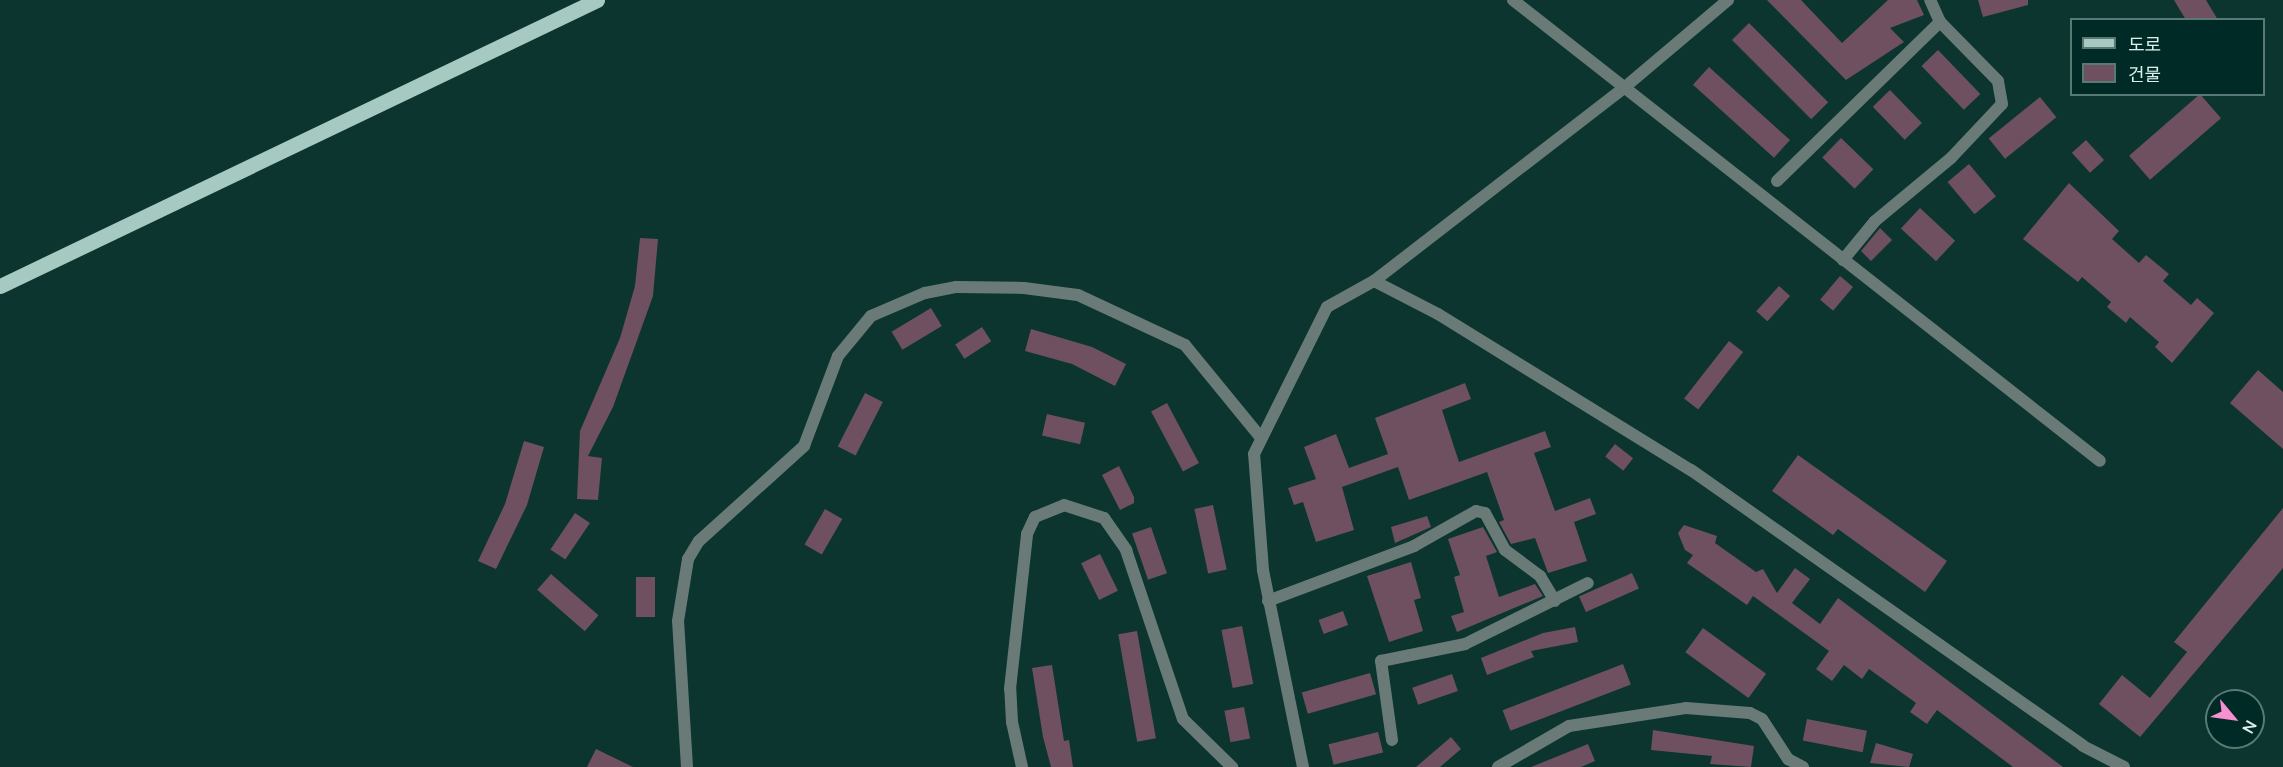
<!DOCTYPE html>
<meta charset="utf-8">
<style>
body{margin:0}
#map{position:relative;width:2283px;height:767px;overflow:hidden;background:#0b352e;font-family:"Nunito Sans","Noto Sans KR",sans-serif}
div>[style]{position:absolute}
.building>*{inset:0;background:#6e5061;transform-origin:0 0}
.minor>*{height:12px;margin:-6px;padding:0 6px;transform-origin:6px;border-radius:6px;background:#6a7b77}
.primary>*{height:15px;margin:-7.5px;padding:0 7.5px;transform-origin:7.5px;border-radius:7.5px;background:#a6c9c2}
span{translate:-50% -50%;white-space:nowrap;text-align:center;line-height:1.15;-webkit-text-stroke:6px #002a25;paint-order:stroke}
.legend{position:absolute;left:2070px;top:18px;width:195px;height:78px;box-sizing:border-box;background:#002a25;border:2px solid #587974;margin:0;padding:8px 10px;list-style:none;font-size:18px;color:#dbf0eb}
.legend li{display:flex;align-items:center;gap:12px;height:30px}
.legend b{width:30px;border:2px solid #587974}
.north{position:absolute;left:2205px;top:689px;width:60px;height:60px;box-sizing:border-box;background:#002a25;border:2px solid #587974;border-radius:50%;rotate:119deg;font-size:16px;font-weight:700;line-height:24px;text-align:center;color:#dbf0eb}
.north::after{content:'';display:block;margin:auto;width:21px;height:27px;background:#f690cf;clip-path:polygon(50% 0,100% 100%,50% 72%,0 100%)}
</style>
<div id="map">
<div class="building">
<div style="clip-path:polygon(1767px 0,1801px 0,1842px 43px,1888px 0,1917px 0,1924px 15px,1890px 28px,1904px 42px,1846px 80px)"></div>
<div style="clip-path:polygon(1978px 0,2028px 0,2028px 5px,1983px 17px)"></div>
<div style="clip-path:polygon(2174px 0,2206px 0,2218px 20px,2186px 20px)"></div>
<div style="left:1749px;top:23px;width:112px;height:24px;rotate:45deg"></div>
<div style="left:1938px;top:50px;width:61px;height:23px;rotate:46deg"></div>
<div style="left:1709px;top:67px;width:109px;height:24px;rotate:42deg"></div>
<div style="left:1890px;top:90px;width:46px;height:24px;rotate:46deg"></div>
<div style="left:2200px;top:94px;width:32px;height:94px;rotate:49deg"></div>
<div style="left:2040px;top:97px;width:26px;height:66px;rotate:51deg"></div>
<div style="left:1841px;top:138px;width:45px;height:27px;rotate:44deg"></div>
<div style="left:2086px;top:140px;width:27px;height:19px;rotate:48deg"></div>
<div style="left:1969px;top:164px;width:42px;height:28px;rotate:50deg"></div>
<div style="clip-path:polygon(2069px 183px,2119px 231px,2112px 239px,2139px 263px,2146px 255px,2169px 274px,2163px 281px,2191px 305px,2197px 298px,2214px 313px,2172px 363px,2155px 347px,2159px 342px,2130px 317px,2126px 323px,2107px 307px,2111px 302px,2082px 277px,2078px 282px,2023px 239px)"></div>
<div style="left:1920px;top:208px;width:48px;height:28px;rotate:43deg"></div>
<div style="clip-path:polygon(1880px 228px,1892px 240px,1871px 261px,1861px 251px)"></div>
<div style="clip-path:polygon(640px 238px,658px 239px,653px 296px,613px 407px,588px 456px,602px 458px,598px 500px,577px 499px,580px 431px,620px 338px,635px 286px)"></div>
<div style="left:1840px;top:276px;width:17px;height:31px;rotate:40deg"></div>
<div style="left:1779px;top:286px;width:15px;height:34px;rotate:42deg"></div>
<div style="left:931px;top:308px;width:21px;height:46px;rotate:59deg"></div>
<div style="left:982px;top:327px;width:17px;height:32px;rotate:57deg"></div>
<div style="clip-path:polygon(1031px 329px,1092px 347px,1126px 364px,1115px 386px,1072px 364px,1025px 351px)"></div>
<div style="left:1729px;top:341px;width:18px;height:73px;rotate:38deg"></div>
<div style="clip-path:polygon(2258px 370px,2283px 392px,2283px 449px,2230px 403px)"></div>
<div style="clip-path:polygon(1465px 383px,1471px 399px,1442px 410px,1459px 462px,1545px 431px,1551px 447px,1534px 453px,1555px 511px,1590px 498px,1596px 514px,1574px 522px,1587px 561px,1548px 573px,1535px 538px,1511px 544px,1499px 522px,1504px 520px,1487px 472px,1409px 500px,1398px 467px,1342px 487px,1354px 530px,1316px 542px,1303px 502px,1294px 505px,1288px 488px,1316px 479px,1304px 447px,1336px 434px,1349px 468px,1388px 454px,1375px 418px)"></div>
<div style="left:865px;top:393px;width:20px;height:60px;rotate:27deg"></div>
<div style="left:1167px;top:403px;width:68px;height:18px;rotate:62deg"></div>
<div style="left:1047px;top:414px;width:39px;height:22px;rotate:13deg"></div>
<div style="clip-path:polygon(524px 441px,544px 447px,527px 505px,496px 569px,478px 561px,505px 504px)"></div>
<div style="left:1615px;top:444px;width:23px;height:16px;rotate:38deg"></div>
<div style="clip-path:polygon(1798px 455px,1947px 561px,1925px 592px,1838px 529px,1833px 535px,1772px 491px)"></div>
<div style="clip-path:polygon(1119px 466px,1134px 497px,1134px 503px,1120px 510px,1102px 475px)"></div>
<div style="left:1213px;top:505px;width:66px;height:19px;rotate:78deg"></div>
<div style="clip-path:polygon(2283px 508px,2283px 568px,2140px 737px,2099px 704px,2122px 675px,2150px 698px,2187px 652px,2174px 642px)"></div>
<div style="left:825px;top:509px;width:20px;height:41px;rotate:30deg"></div>
<div style="left:575px;top:513px;width:18px;height:44px;rotate:34deg"></div>
<div style="clip-path:polygon(1427px 516px,1431px 527px,1395px 543px,1391px 527px)"></div>
<div style="clip-path:polygon(1684px 525px,1717px 536px,1715px 543px,1756px 572px,1763px 569px,1777px 593px,1795px 568px,1810px 579px,1792px 603px,1820px 624px,1838px 598px,2063px 767px,2013px 767px,1937px 710px,1927px 724px,1910px 712px,1916px 703px,1869px 669px,1862px 679px,1844px 665px,1832px 681px,1816px 669px,1829px 651px,1753px 596px,1747px 605px,1687px 563px,1693px 555px,1685px 550px,1678px 533px)"></div>
<div style="left:1151px;top:527px;width:49px;height:20px;rotate:71deg"></div>
<div style="clip-path:polygon(1483px 527px,1497px 552px,1486px 556px,1499px 597px,1535px 584px,1543px 596px,1457px 632px,1451px 616px,1464px 612px,1454px 577px,1460px 575px,1448px 539px)"></div>
<div style="left:1100px;top:554px;width:41px;height:21px;rotate:64deg"></div>
<div style="clip-path:polygon(1411px 562px,1421px 598px,1414px 600px,1423px 631px,1389px 642px,1367px 576px)"></div>
<div style="left:1632px;top:573px;width:17px;height:58px;rotate:66deg"></div>
<div style="left:551px;top:574px;width:63px;height:21px;rotate:41deg"></div>
<div style="left:636px;top:577px;width:19px;height:40px"></div>
<div style="left:1343px;top:611px;width:15px;height:26px;rotate:70deg"></div>
<div style="left:1242px;top:626px;width:59px;height:21px;rotate:79deg"></div>
<div style="clip-path:polygon(1575px 627px,1578px 642px,1531px 651px,1534px 657px,1487px 675px,1481px 658px,1543px 633px)"></div>
<div style="left:1703px;top:628px;width:78px;height:30px;rotate:36deg"></div>
<div style="left:1137px;top:631px;width:109px;height:19px;rotate:80deg"></div>
<div style="left:1623px;top:664px;width:22px;height:129px;rotate:69deg"></div>
<div style="clip-path:polygon(1052px 665px,1064px 741px,1069px 740px,1073px 767px,1051px 767px,1043px 737px,1032px 668px)"></div>
<div style="left:1370px;top:673px;width:22px;height:71px;rotate:74deg"></div>
<div style="left:1452px;top:674px;width:18px;height:42px;rotate:71deg"></div>
<div style="left:1244px;top:707px;width:32px;height:20px;rotate:79deg"></div>
<div style="left:1807px;top:719px;width:61px;height:22px;rotate:11deg"></div>
<div style="clip-path:polygon(1653px 730px,1754px 746px,1751px 767px,1710px 764px,1712px 756px,1651px 750px)"></div>
<div style="left:1378px;top:732px;width:21px;height:51px;rotate:76deg"></div>
<div style="clip-path:polygon(1451px 737px,1461px 749px,1440px 767px,1416px 767px)"></div>
<div style="clip-path:polygon(1876px 743px,1913px 754px,1909px 767px,1870px 763px)"></div>
<div style="clip-path:polygon(1588px 744px,1595px 761px,1581px 767px,1531px 767px)"></div>
<div style="clip-path:polygon(596px 749px,633px 767px,587px 767px)"></div>
</div>
<div class="minor">
<div style="left:1513px;top:0;width:746px;rotate:38.14deg"></div>
<div style="left:1777px;top:181px;width:228px;rotate:-44.3deg"></div>
<div style="left:1843px;top:260px;width:50px;rotate:-50.6deg"></div>
<div style="left:1875px;top:221px;width:99px;rotate:-39.7deg"></div>
<div style="left:1951px;top:158px;width:74px;rotate:-46.6deg"></div>
<div style="left:2002px;top:104px;width:23px;rotate:-100deg"></div>
<div style="left:1998px;top:81px;width:83px;rotate:-134.5deg"></div>
<div style="left:1940px;top:22px;width:24px;rotate:-114deg"></div>
<div style="left:1374px;top:281px;width:72px;rotate:27.3deg"></div>
<div style="left:1438px;top:314px;width:297px;rotate:31.7deg"></div>
<div style="left:1691px;top:470px;width:479px;rotate:35.1deg"></div>
<div style="left:2083px;top:746px;width:46px;rotate:27.1deg"></div>
<div style="left:1268px;top:601px;width:156px;rotate:-20.6deg"></div>
<div style="left:1414px;top:546px;width:71px;rotate:-29.4deg"></div>
<div style="left:1476px;top:511px;width:9px;rotate:13deg"></div>
<div style="left:1485px;top:513px;width:42px;rotate:61.6deg"></div>
<div style="left:1505px;top:550px;width:44px;rotate:36.6deg"></div>
<div style="left:1540px;top:576px;width:29px;rotate:59deg"></div>
<div style="left:1392px;top:740px;width:80px;rotate:-97.9deg"></div>
<div style="left:1381px;top:661px;width:86px;rotate:-11.4deg"></div>
<div style="left:1465px;top:644px;width:137px;rotate:-26.4deg"></div>
<div style="left:687px;top:767px;width:146px;rotate:-93.5deg"></div>
<div style="left:678px;top:621px;width:63px;rotate:-80.8deg"></div>
<div style="left:688px;top:559px;width:21px;rotate:-59deg"></div>
<div style="left:699px;top:541px;width:142px;rotate:-42.1deg"></div>
<div style="left:804px;top:446px;width:96px;rotate:-69.3deg"></div>
<div style="left:838px;top:356px;width:52px;rotate:-50.5deg"></div>
<div style="left:871px;top:316px;width:59px;rotate:-23.1deg"></div>
<div style="left:925px;top:293px;width:32px;rotate:-11deg"></div>
<div style="left:956px;top:287px;width:68px;rotate:0.8deg"></div>
<div style="left:1024px;top:288px;width:54px;rotate:7.4deg"></div>
<div style="left:1078px;top:295px;width:118px;rotate:25deg"></div>
<div style="left:1185px;top:345px;width:120px;rotate:50.7deg"></div>
<div style="left:1022px;top:767px;width:46px;rotate:-102.5deg"></div>
<div style="left:1012px;top:722px;width:33px;rotate:-93deg"></div>
<div style="left:1010px;top:689px;width:156px;rotate:-83.7deg"></div>
<div style="left:1027px;top:534px;width:19px;rotate:-65deg"></div>
<div style="left:1035px;top:517px;width:31px;rotate:-22deg"></div>
<div style="left:1064px;top:505px;width:42px;rotate:18deg"></div>
<div style="left:1104px;top:518px;width:39px;rotate:55deg"></div>
<div style="left:1126px;top:550px;width:178px;rotate:71.4deg"></div>
<div style="left:1183px;top:719px;width:69px;rotate:44.4deg"></div>
<div style="left:1303px;top:767px;width:201px;rotate:-101.5deg"></div>
<div style="left:1263px;top:570px;width:116px;rotate:-94.4deg"></div>
<div style="left:1254px;top:454px;width:164px;rotate:-63.6deg"></div>
<div style="left:1327px;top:307px;width:54px;rotate:-29deg"></div>
<div style="left:1374px;top:281px;width:317px;rotate:-37.7deg"></div>
<div style="left:1625px;top:87px;width:135px;rotate:-40.2deg"></div>
<div style="left:1498px;top:767px;width:82px;rotate:-30deg"></div>
<div style="left:1569px;top:726px;width:118px;rotate:-8.7deg"></div>
<div style="left:1686px;top:708px;width:64px;rotate:4.5deg"></div>
<div style="left:1750px;top:713px;width:13px;rotate:27deg"></div>
<div style="left:1762px;top:719px;width:48px;rotate:57deg"></div>
<div style="left:1788px;top:759px;width:17px;rotate:28deg"></div>
</div>
<div class="primary">
<div style="left:0;top:286px;width:662px;rotate:-25.6deg"></div>
</div>
<ul class="legend">
<li><b style="height:8px;background:#a6c9c2"></b>도로</li>
<li><b style="height:16px;background:#6e5061"></b>건물</li>
</ul>
<div class="north">N</div>
</div>
